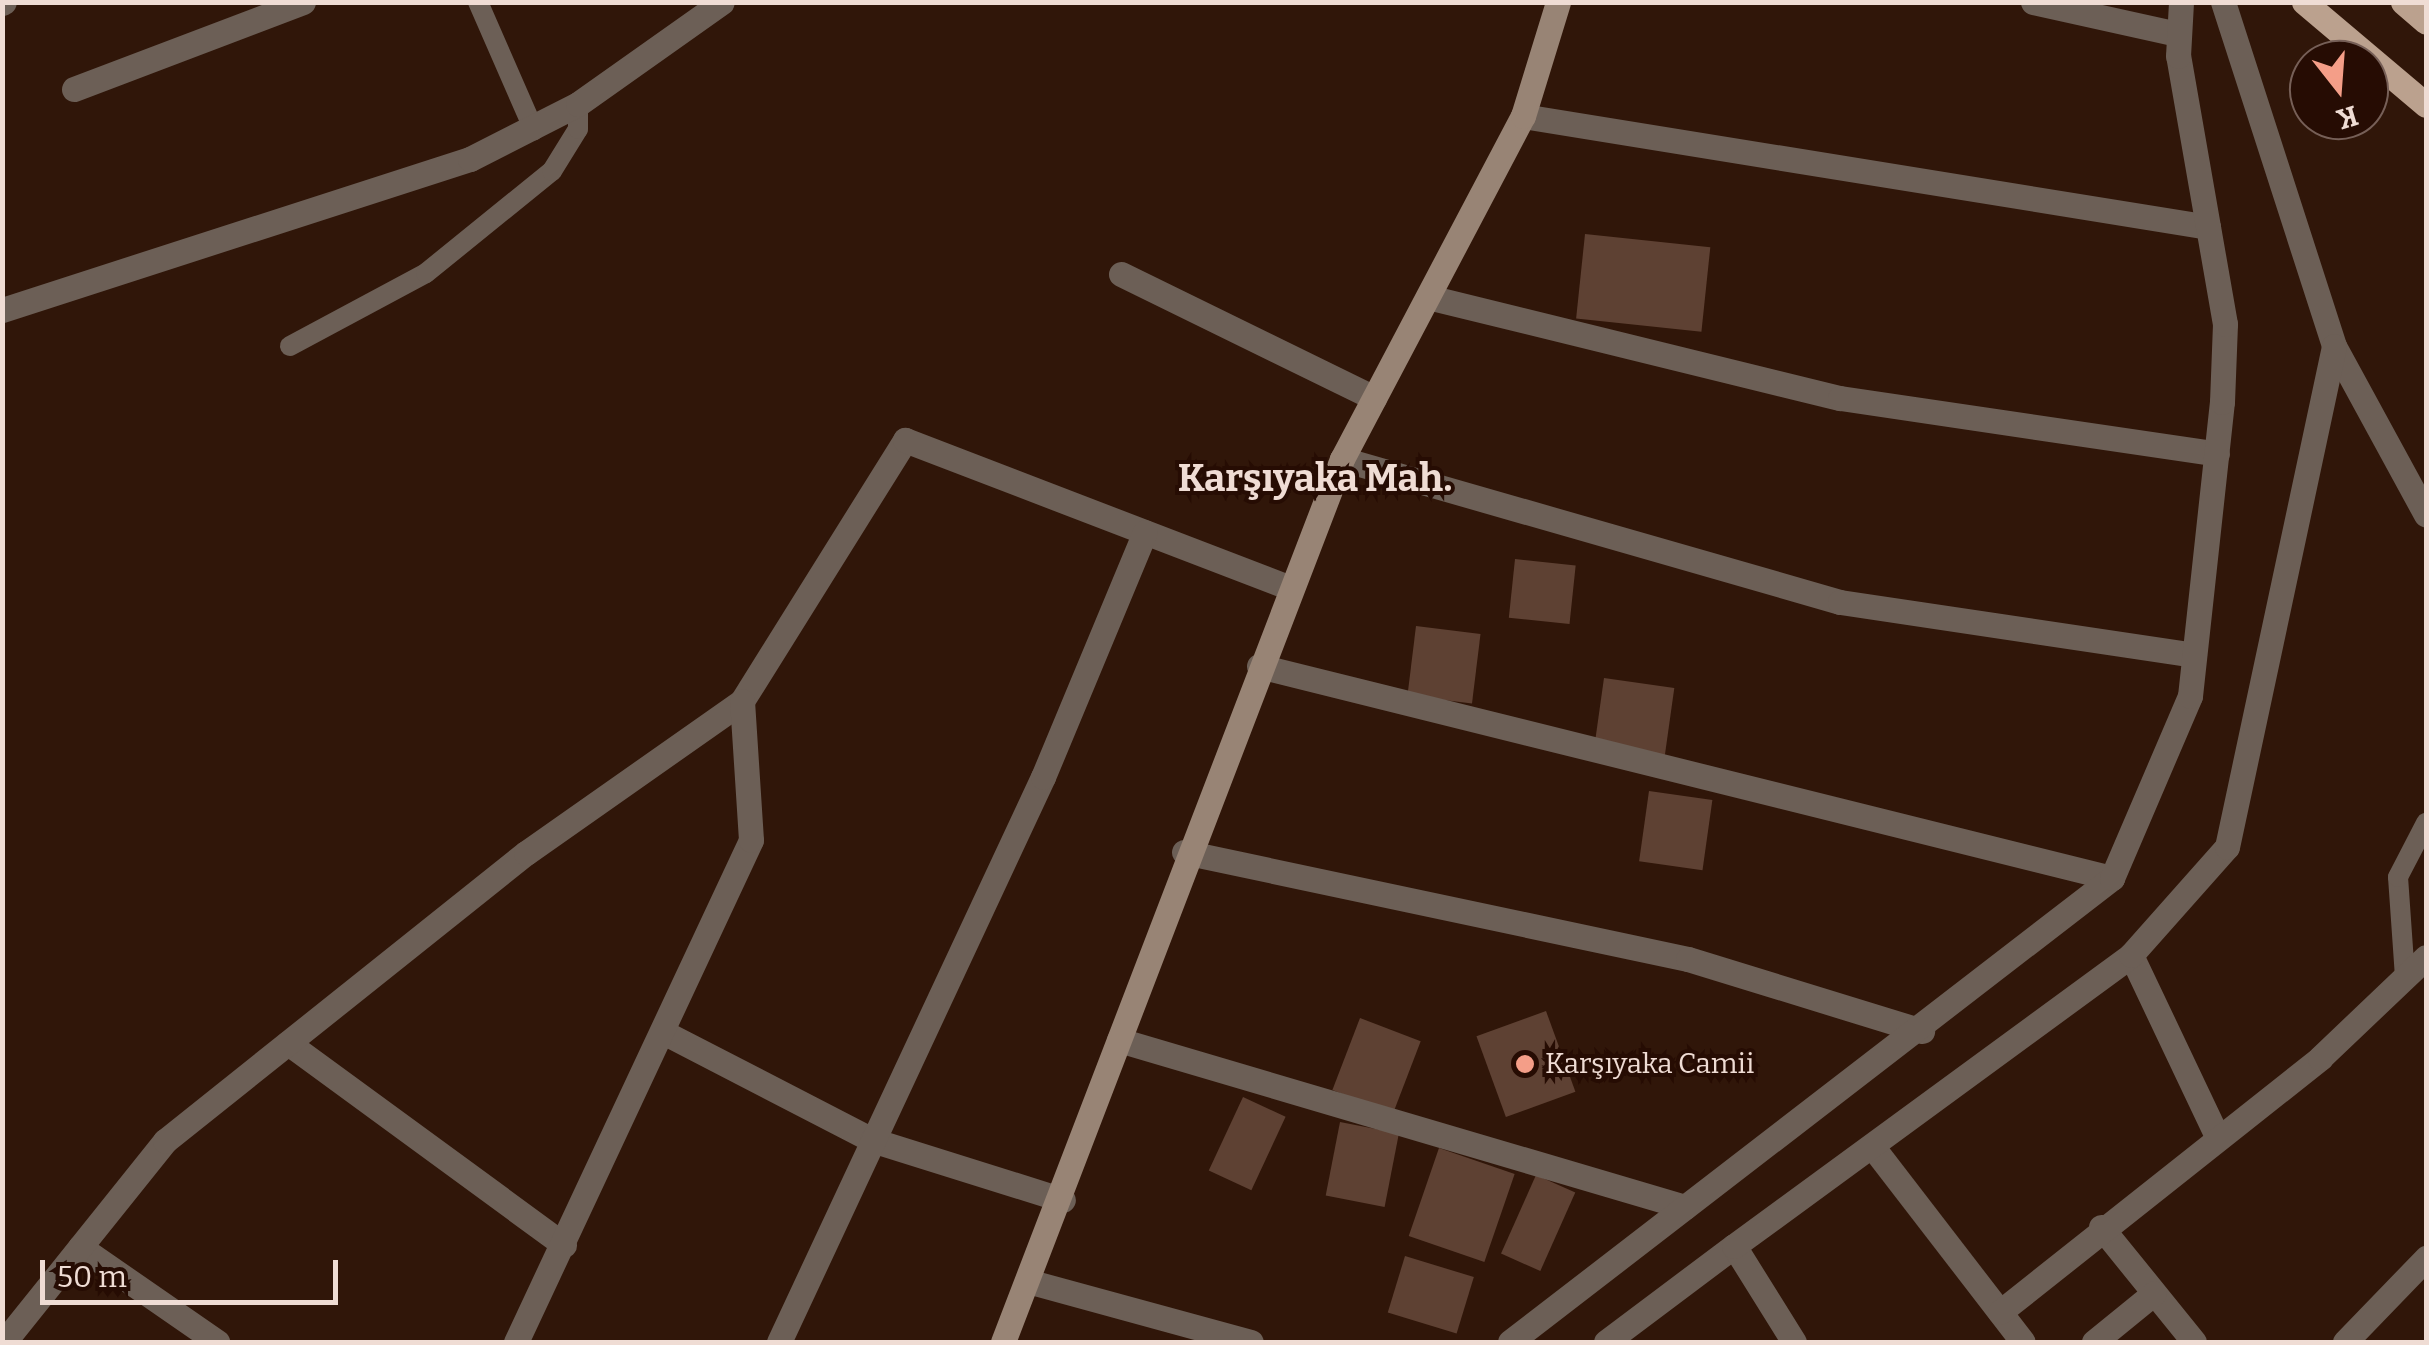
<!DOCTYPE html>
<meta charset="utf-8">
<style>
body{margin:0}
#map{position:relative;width:2429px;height:1345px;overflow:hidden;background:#301609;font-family:Bitter,serif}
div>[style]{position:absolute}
.building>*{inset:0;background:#5e4133;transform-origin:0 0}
.lane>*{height:20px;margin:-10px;padding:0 10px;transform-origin:10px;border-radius:10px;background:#6c5f56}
.street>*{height:25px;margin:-12.5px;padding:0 12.5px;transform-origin:12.5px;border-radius:12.5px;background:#6c5f56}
.secondary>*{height:25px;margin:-12.5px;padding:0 12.5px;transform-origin:12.5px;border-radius:12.5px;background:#988475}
.primary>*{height:25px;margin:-12.5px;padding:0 12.5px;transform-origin:12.5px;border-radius:12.5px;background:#bba18e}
.dots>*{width:28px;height:28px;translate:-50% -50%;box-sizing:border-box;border:5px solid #260c03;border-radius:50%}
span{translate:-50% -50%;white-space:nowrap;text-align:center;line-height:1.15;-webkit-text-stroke:8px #260c03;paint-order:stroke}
.poi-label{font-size:28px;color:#efdcd4}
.left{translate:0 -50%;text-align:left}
.district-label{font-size:38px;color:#efdcd4;font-weight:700}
.frame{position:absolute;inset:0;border:5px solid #efdcd4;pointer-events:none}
.north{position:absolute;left:2289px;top:40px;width:100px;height:100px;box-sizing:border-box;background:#260c03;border:2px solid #765f57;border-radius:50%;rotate:163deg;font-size:28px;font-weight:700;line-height:40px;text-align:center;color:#efdcd4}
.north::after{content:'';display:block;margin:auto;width:35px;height:45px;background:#f49e88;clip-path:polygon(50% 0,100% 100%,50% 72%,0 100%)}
.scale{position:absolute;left:40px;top:1260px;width:298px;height:45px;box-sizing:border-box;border:5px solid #efdcd4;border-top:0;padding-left:12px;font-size:30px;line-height:35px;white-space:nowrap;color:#efdcd4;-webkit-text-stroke:8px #260c03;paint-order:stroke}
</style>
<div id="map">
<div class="building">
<div style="left:1585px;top:234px;width:126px;height:85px;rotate:6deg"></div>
<div style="left:1515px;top:559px;width:61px;height:59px;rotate:6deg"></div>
<div style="left:1416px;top:626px;width:65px;height:70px;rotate:7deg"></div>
<div style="left:1604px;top:678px;width:71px;height:70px;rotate:8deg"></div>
<div style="left:1649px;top:791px;width:64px;height:71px;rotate:8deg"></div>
<div style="left:1546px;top:1011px;width:86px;height:74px;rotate:70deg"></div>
<div style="left:1360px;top:1018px;width:65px;height:77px;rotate:21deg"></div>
<div style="left:1243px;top:1097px;width:47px;height:81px;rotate:25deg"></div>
<div style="left:1340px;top:1122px;width:60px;height:75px;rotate:11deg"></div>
<div style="left:1439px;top:1148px;width:80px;height:93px;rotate:19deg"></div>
<div style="left:1536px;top:1175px;width:43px;height:86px;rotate:24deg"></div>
<div style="left:1405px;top:1256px;width:72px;height:59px;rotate:17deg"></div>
</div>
<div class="lane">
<div style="left:478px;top:2px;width:140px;rotate:66.4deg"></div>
<div style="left:290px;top:346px;width:154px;rotate:-28.2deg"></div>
<div style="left:426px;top:273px;width:162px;rotate:-39deg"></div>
<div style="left:552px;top:171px;width:49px;rotate:-58.2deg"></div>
<div style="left:578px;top:129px;width:25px;rotate:-90deg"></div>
<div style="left:2405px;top:977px;width:100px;rotate:-94deg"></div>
<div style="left:2398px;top:877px;width:61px;rotate:-62.6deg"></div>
</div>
<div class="street">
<div style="left:2033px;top:2px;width:148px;rotate:12.5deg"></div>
<div style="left:2223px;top:2px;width:361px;rotate:72.1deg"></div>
<div style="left:2334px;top:346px;width:192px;rotate:61.4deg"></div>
<div style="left:2px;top:3px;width:2px;rotate:-27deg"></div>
<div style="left:74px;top:89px;width:245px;rotate:-20.8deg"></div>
<div style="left:1523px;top:116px;width:694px;rotate:9.2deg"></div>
<div style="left:1121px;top:274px;width:282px;rotate:26.1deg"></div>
<div style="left:1428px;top:297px;width:424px;rotate:13.8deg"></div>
<div style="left:1840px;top:398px;width:381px;rotate:8.4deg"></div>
<div style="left:2px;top:310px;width:492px;rotate:-17.9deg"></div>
<div style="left:470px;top:159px;width:121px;rotate:-27deg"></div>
<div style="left:578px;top:104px;width:176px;rotate:-35.3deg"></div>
<div style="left:1342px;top:459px;width:518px;rotate:16.02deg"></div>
<div style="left:1840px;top:602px;width:358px;rotate:8.5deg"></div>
<div style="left:1259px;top:666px;width:879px;rotate:13.96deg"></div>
<div style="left:1184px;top:852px;width:515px;rotate:11.99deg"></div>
<div style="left:1688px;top:959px;width:245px;rotate:17.1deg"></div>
<div style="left:2131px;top:955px;width:196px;rotate:64.6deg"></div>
<div style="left:663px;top:1032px;width:235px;rotate:27.3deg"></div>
<div style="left:872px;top:1140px;width:200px;rotate:17.4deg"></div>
<div style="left:1119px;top:1040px;width:590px;rotate:16.44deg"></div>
<div style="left:288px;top:1043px;width:342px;rotate:36.2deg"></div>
<div style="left:1875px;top:1150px;width:242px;rotate:52.4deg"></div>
<div style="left:2101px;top:1227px;width:148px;rotate:51deg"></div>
<div style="left:80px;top:1247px;width:167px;rotate:34.7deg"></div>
<div style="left:1031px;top:1282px;width:228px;rotate:15.3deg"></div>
<div style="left:2000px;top:1312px;width:409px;rotate:-38.4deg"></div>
<div style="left:2320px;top:1058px;width:146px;rotate:-43.6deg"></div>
<div style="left:4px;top:1342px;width:258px;rotate:-51.3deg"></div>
<div style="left:165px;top:1141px;width:462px;rotate:-38.6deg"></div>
<div style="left:526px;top:853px;width:264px;rotate:-35.1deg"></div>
<div style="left:742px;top:701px;width:308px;rotate:-58deg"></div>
<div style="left:905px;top:440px;width:412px;rotate:21deg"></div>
<div style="left:516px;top:1342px;width:554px;rotate:-64.91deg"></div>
<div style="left:751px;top:840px;width:139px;rotate:-93.7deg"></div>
<div style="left:779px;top:1342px;width:624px;rotate:-64.96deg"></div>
<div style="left:1043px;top:777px;width:265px;rotate:-67.4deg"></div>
<div style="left:1510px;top:1342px;width:760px;rotate:-37.62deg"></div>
<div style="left:2112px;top:878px;width:198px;rotate:-66.8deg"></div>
<div style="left:2190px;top:696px;width:296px;rotate:-83.8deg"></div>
<div style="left:2222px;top:402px;width:78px;rotate:-87.8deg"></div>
<div style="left:2225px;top:324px;width:272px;rotate:-99.9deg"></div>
<div style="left:2178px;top:56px;width:54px;rotate:-86.8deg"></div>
<div style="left:1606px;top:1342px;width:160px;rotate:-36.9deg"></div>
<div style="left:1794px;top:1342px;width:113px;rotate:-122deg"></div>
<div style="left:1734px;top:1246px;width:492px;rotate:-36.2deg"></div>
<div style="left:2131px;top:955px;width:144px;rotate:-48.4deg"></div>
<div style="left:2227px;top:847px;width:512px;rotate:-77.94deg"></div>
<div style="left:2094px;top:1342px;width:77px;rotate:-39.2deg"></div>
<div style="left:2345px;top:1342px;width:117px;rotate:-46deg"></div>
</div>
<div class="secondary">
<div style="left:1003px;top:1342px;width:946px;rotate:-69deg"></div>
<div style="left:1342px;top:459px;width:388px;rotate:-62.2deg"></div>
<div style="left:1523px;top:116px;width:119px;rotate:-72.9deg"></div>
</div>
<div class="primary">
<div style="left:2304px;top:2px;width:160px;rotate:40.2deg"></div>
<div style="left:2403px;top:2px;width:30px;rotate:41deg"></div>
</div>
<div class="dots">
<div style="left:1525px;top:1064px;background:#f49e88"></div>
</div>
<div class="poi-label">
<span class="left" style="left:1545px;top:1064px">Karşıyaka Camii</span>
</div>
<div class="district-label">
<span style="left:1315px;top:479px">Karşıyaka Mah.</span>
</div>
<div class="frame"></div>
<div class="north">K</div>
<div class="scale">50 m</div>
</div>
